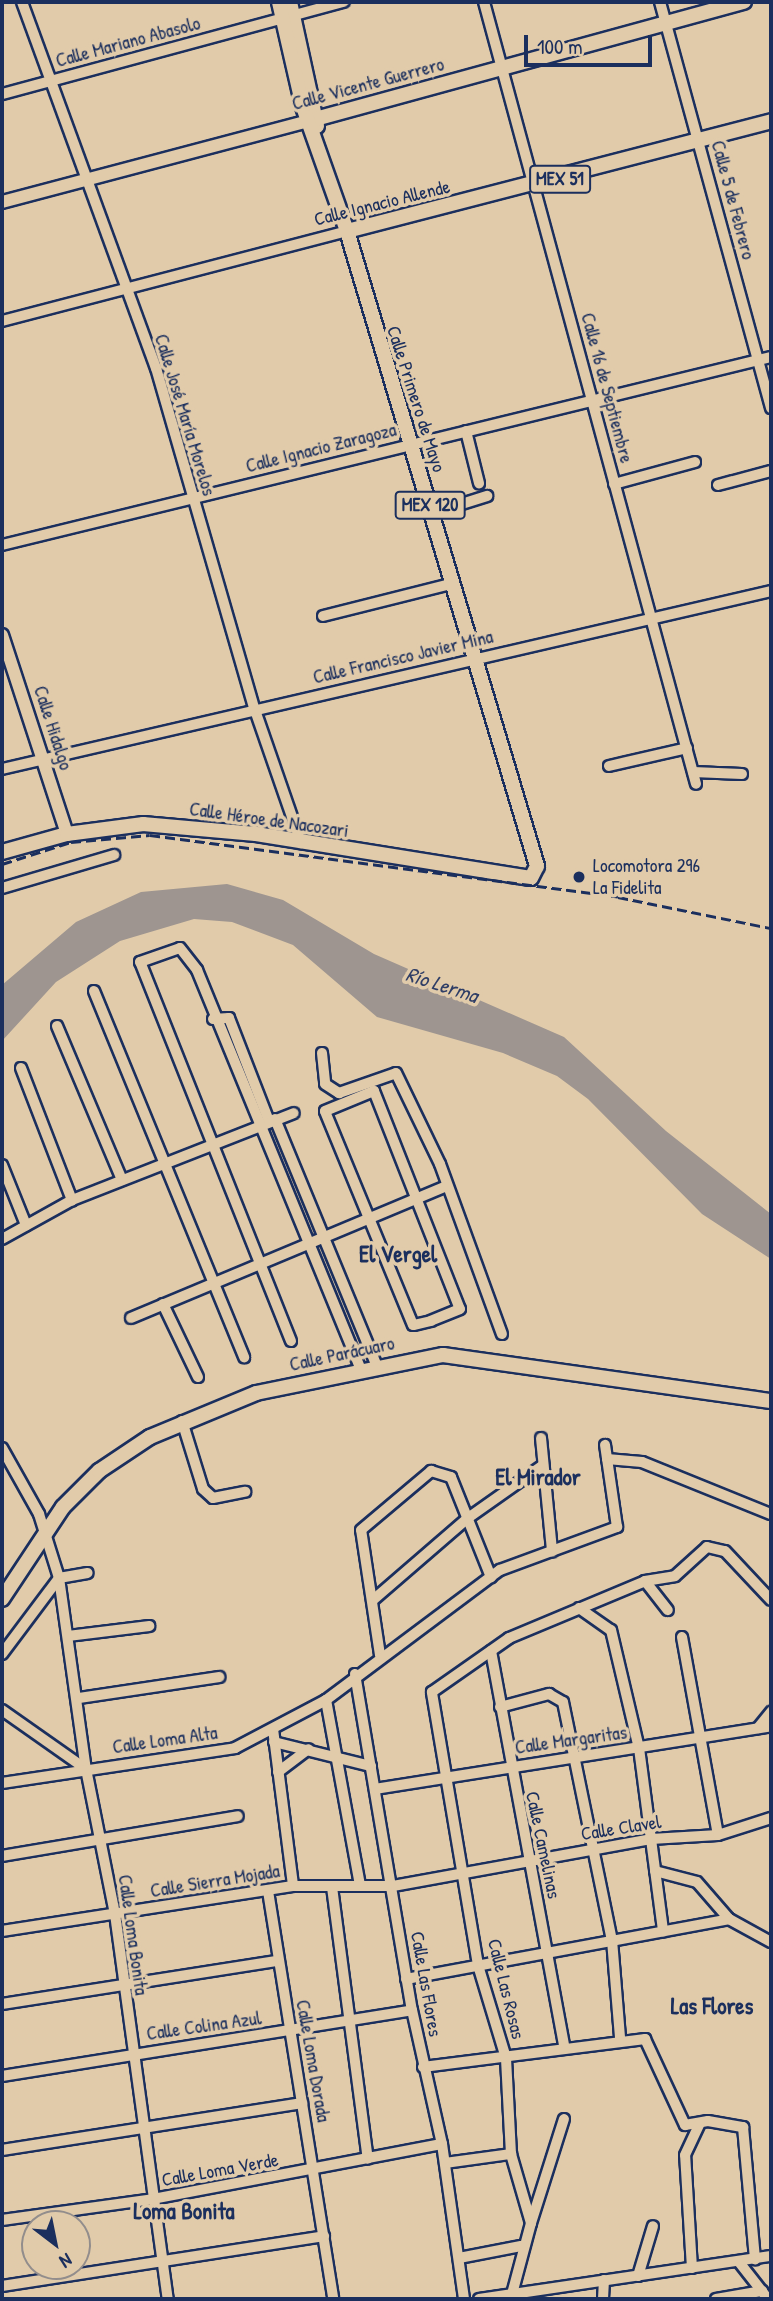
<!DOCTYPE html>
<meta charset="utf-8">
<style>
body{margin:0}
#map{position:relative;width:773px;height:2301px;overflow:hidden;background:#e1cbaa;font-family:"Patrick Hand",sans-serif}
div>[style]{position:absolute}
.water>*{inset:0;background:#9e9590}
.roads{filter:drop-shadow(2px 0 #1b2f5e) drop-shadow(-2px 0 #1b2f5e) drop-shadow(0 2px #1b2f5e) drop-shadow(0 -2px #1b2f5e)}
.minor>*{height:10px;margin:-5px;padding:0 5px;transform-origin:5px;border-radius:5px;background:#e1cbaa}
.tertiary>*{height:12px;margin:-6px;padding:0 6px;transform-origin:6px;border-radius:6px;background:#e1cbaa}
.primary>*{height:14px;margin:-7px;padding:0 7px;transform-origin:7px;border-radius:7px;background:#e1cbaa}
.rail>*{height:2.5px;margin-top:-1.25px;transform-origin:0;background:repeating-linear-gradient(90deg,#1b2f5e 0 10px,transparent 0 15px)}
.dots>*{width:19px;height:19px;translate:-50% -50%;box-sizing:border-box;border:4px solid #e1cbaa;border-radius:50%}
span{translate:-50% -50%;white-space:nowrap;text-align:center;line-height:1.15;-webkit-text-stroke:7px #e1cbaa;paint-order:stroke}
.shield-label span{padding:2px 5px;background:#e1cbaa;border:2px solid;border-radius:5px;-webkit-text-stroke-width:0}
.shield-label{font-size:18px;color:#1b2f5e;font-weight:700}
.street-label{font-size:19px;color:#1b2f5e}
.poi-label{font-size:19px;color:#1b2f5e}
.left{translate:0 -50%;text-align:left}
.water-label{font-size:21px;color:#2f3e66;font-style:italic}
.quarter-label{font-size:23px;color:#1b2f5e;font-weight:700}
.frame{position:absolute;inset:0;border:4px solid #1b2f5e;pointer-events:none}
.north{position:absolute;left:21px;top:2210px;width:70px;height:70px;box-sizing:border-box;background:#e1cbaa;border:2px solid #928d8c;border-radius:50%;rotate:148deg;font-size:19px;font-weight:700;line-height:28px;text-align:center;color:#1b2f5e}
.north::after{content:'';display:block;margin:auto;width:24px;height:32px;background:#1b2f5e;clip-path:polygon(50% 0,100% 100%,50% 72%,0 100%)}
.scale{position:absolute;left:524px;top:35px;width:128px;height:32px;box-sizing:border-box;border:4px solid #1b2f5e;border-top:0;padding-left:9px;font-size:21px;line-height:24px;white-space:nowrap;color:#1b2f5e;-webkit-text-stroke:5px #e1cbaa;paint-order:stroke}
</style>
<div id="map">
<div class="water">
<div style="clip-path:polygon(227px 884px,283px 900px,374px 954px,564px 1037px,666px 1131px,771px 1214px,771px 1259px,702px 1214px,588px 1099px,557px 1076px,503px 1053px,377px 1017px,293px 945px,232px 922px,194px 919px,120px 941px,56px 982px,2px 1041px,2px 985px,76px 922px,141px 892px)"></div>
</div>
<div class="roads">
<div class="minor">
<div style="left:22px;top:2px;width:390px;rotate:69.9deg"></div>
<div style="left:156px;top:368px;width:356px;rotate:73.9deg"></div>
<div style="left:255px;top:710px;width:141px;rotate:70.9deg"></div>
<div style="left:484px;top:2px;width:810px;rotate:74.83deg"></div>
<div style="left:660px;top:2px;width:421px;rotate:74.7deg"></div>
<div style="left:2px;top:94px;width:354px;rotate:-15.1deg"></div>
<div style="left:2px;top:321px;width:357px;rotate:-14.6deg"></div>
<div style="left:466px;top:431px;width:54px;rotate:76deg"></div>
<div style="left:614px;top:484px;width:84px;rotate:-15.2deg"></div>
<div style="left:718px;top:485px;width:55px;rotate:-14.8deg"></div>
<div style="left:433px;top:513px;width:57px;rotate:-17.5deg"></div>
<div style="left:2px;top:545px;width:792px;rotate:-13.74deg"></div>
<div style="left:323px;top:616px;width:131px;rotate:-14.1deg"></div>
<div style="left:609px;top:766px;width:80px;rotate:-13deg"></div>
<div style="left:2px;top:769px;width:789px;rotate:-13.03deg"></div>
<div style="left:693px;top:772px;width:49px;rotate:2.3deg"></div>
<div style="left:2px;top:888px;width:117px;rotate:-16.4deg"></div>
<div style="left:94px;top:991px;width:396px;rotate:67.7deg"></div>
<div style="left:213px;top:1019px;width:16px;rotate:-4deg"></div>
<div style="left:229px;top:1018px;width:110px;rotate:68.8deg"></div>
<div style="left:57px;top:1026px;width:167px;rotate:67.1deg"></div>
<div style="left:322px;top:1053px;width:31px;rotate:84deg"></div>
<div style="left:325px;top:1084px;width:17px;rotate:33deg"></div>
<div style="left:339px;top:1093px;width:60px;rotate:-19.3deg"></div>
<div style="left:396px;top:1073px;width:101px;rotate:64.2deg"></div>
<div style="left:440px;top:1164px;width:181px;rotate:70deg"></div>
<div style="left:21px;top:1068px;width:142px;rotate:68.9deg"></div>
<div style="left:374px;top:1091px;width:234px;rotate:68.5deg"></div>
<div style="left:460px;top:1309px;width:31px;rotate:158deg"></div>
<div style="left:431px;top:1321px;width:18px;rotate:167deg"></div>
<div style="left:413px;top:1325px;width:231px;rotate:-112.4deg"></div>
<div style="left:325px;top:1111px;width:53px;rotate:-22.2deg"></div>
<div style="left:275px;top:1119px;width:265px;rotate:67.6deg"></div>
<div style="left:2px;top:1165px;width:65px;rotate:68.2deg"></div>
<div style="left:2px;top:1239px;width:80px;rotate:-29.1deg"></div>
<div style="left:72px;top:1200px;width:238px;rotate:-21.4deg"></div>
<div style="left:163px;top:1304px;width:81px;rotate:64.4deg"></div>
<div style="left:131px;top:1318px;width:342px;rotate:-22.7deg"></div>
<div style="left:291px;top:1341px;width:408px;rotate:-111.7deg"></div>
<div style="left:140px;top:962px;width:42px;rotate:-19.3deg"></div>
<div style="left:180px;top:948px;width:28px;rotate:52deg"></div>
<div style="left:197px;top:970px;width:430px;rotate:67.7deg"></div>
<div style="left:182px;top:1421px;width:71px;rotate:72.8deg"></div>
<div style="left:203px;top:1489px;width:13px;rotate:42deg"></div>
<div style="left:213px;top:1498px;width:33px;rotate:-11deg"></div>
<div style="left:541px;top:1438px;width:114px;rotate:84.4deg"></div>
<div style="left:2px;top:1448px;width:76px;rotate:60.7deg"></div>
<div style="left:39px;top:1514px;width:67px;rotate:72.6deg"></div>
<div style="left:59px;top:1578px;width:193px;rotate:82deg"></div>
<div style="left:86px;top:1769px;width:148px;rotate:78.7deg"></div>
<div style="left:115px;top:1914px;width:389px;rotate:82.2deg"></div>
<div style="left:607px;top:1459px;width:35px;rotate:5deg"></div>
<div style="left:642px;top:1462px;width:139px;rotate:22deg"></div>
<div style="left:645px;top:1581px;width:37px;rotate:52deg"></div>
<div style="left:373px;top:1600px;width:125px;rotate:-40.8deg"></div>
<div style="left:468px;top:1518px;width:92px;rotate:-35.2deg"></div>
<div style="left:579px;top:1608px;width:39px;rotate:35deg"></div>
<div style="left:611px;top:1630px;width:121px;rotate:76.7deg"></div>
<div style="left:639px;top:1748px;width:185px;rotate:82.5deg"></div>
<div style="left:68px;top:1636px;width:82px;rotate:-7deg"></div>
<div style="left:682px;top:1637px;width:201px;rotate:79.7deg"></div>
<div style="left:491px;top:1651px;width:401px;rotate:79.5deg"></div>
<div style="left:2px;top:1654px;width:95px;rotate:-53.1deg"></div>
<div style="left:59px;top:1578px;width:29px;rotate:-10deg"></div>
<div style="left:380px;top:1655px;width:126px;rotate:-98.6deg"></div>
<div style="left:361px;top:1530px;width:92px;rotate:-40.1deg"></div>
<div style="left:431px;top:1471px;width:21px;rotate:17deg"></div>
<div style="left:451px;top:1477px;width:108px;rotate:68.2deg"></div>
<div style="left:355px;top:1674px;width:341px;rotate:80.4deg"></div>
<div style="left:412px;top:2010px;width:137px;rotate:77.4deg"></div>
<div style="left:442px;top:2144px;width:157px;rotate:81.9deg"></div>
<div style="left:79px;top:1698px;width:142px;rotate:-8.5deg"></div>
<div style="left:326px;top:1700px;width:189px;rotate:79.6deg"></div>
<div style="left:500px;top:1707px;width:51px;rotate:-14.9deg"></div>
<div style="left:549px;top:1694px;width:16px;rotate:30deg"></div>
<div style="left:563px;top:1702px;width:243px;rotate:78.4deg"></div>
<div style="left:612px;top:1940px;width:98px;rotate:85.3deg"></div>
<div style="left:2px;top:1710px;width:103px;rotate:35.1deg"></div>
<div style="left:758px;top:1728px;width:21px;rotate:-51deg"></div>
<div style="left:273px;top:1729px;width:158px;rotate:82.7deg"></div>
<div style="left:274px;top:1742px;width:100px;rotate:13.9deg"></div>
<div style="left:278px;top:1772px;width:38px;rotate:-37deg"></div>
<div style="left:2px;top:1783px;width:236px;rotate:-8.5deg"></div>
<div style="left:235px;top:1748px;width:103px;rotate:-27.8deg"></div>
<div style="left:326px;top:1700px;width:217px;rotate:-36.8deg"></div>
<div style="left:500px;top:1570px;width:125px;rotate:-20.2deg"></div>
<div style="left:617px;top:1527px;width:83px;rotate:-98.3deg"></div>
<div style="left:375px;top:1789px;width:401px;rotate:-9deg"></div>
<div style="left:2px;top:1856px;width:239px;rotate:-9.6deg"></div>
<div style="left:655px;top:1871px;width:43px;rotate:14.7deg"></div>
<div style="left:697px;top:1882px;width:49px;rotate:49.1deg"></div>
<div style="left:729px;top:1919px;width:48px;rotate:28.7deg"></div>
<div style="left:332px;top:1887px;width:274px;rotate:82.5deg"></div>
<div style="left:268px;top:1891px;width:413px;rotate:80.9deg"></div>
<div style="left:2px;top:1931px;width:294px;rotate:-8.8deg"></div>
<div style="left:293px;top:1886px;width:100px"></div>
<div style="left:393px;top:1886px;width:262px;rotate:-10.3deg"></div>
<div style="left:651px;top:1839px;width:67px;rotate:-3.4deg"></div>
<div style="left:718px;top:1835px;width:56px;rotate:-17.8deg"></div>
<div style="left:406px;top:1979px;width:329px;rotate:-10.5deg"></div>
<div style="left:2px;top:2004px;width:279px;rotate:-8.9deg"></div>
<div style="left:423px;top:2067px;width:224px;rotate:-7.2deg"></div>
<div style="left:645px;top:2039px;width:95px;rotate:65.1deg"></div>
<div style="left:685px;top:2125px;width:23px;rotate:-10deg"></div>
<div style="left:708px;top:2121px;width:36px;rotate:10deg"></div>
<div style="left:743px;top:2127px;width:133px;rotate:84.8deg"></div>
<div style="left:2px;top:2076px;width:415px;rotate:-9.1deg"></div>
<div style="left:2px;top:2150px;width:304px;rotate:-8.9deg"></div>
<div style="left:445px;top:2163px;width:67px;rotate:-7.8deg"></div>
<div style="left:2px;top:2220px;width:152px;rotate:-7.9deg"></div>
<div style="left:153px;top:2199px;width:294px;rotate:-10.8deg"></div>
<div style="left:531px;top:2223px;width:109px;rotate:-72.4deg"></div>
<div style="left:459px;top:2258px;width:63px;rotate:-11deg"></div>
<div style="left:739px;top:2262px;width:47px;rotate:51.9deg"></div>
<div style="left:692px;top:2268px;width:113px;rotate:-93.5deg"></div>
<div style="left:685px;top:2155px;width:35px;rotate:-65deg"></div>
<div style="left:638px;top:2276px;width:52px;rotate:-73.3deg"></div>
<div style="left:2px;top:2286px;width:326px;rotate:-8.8deg"></div>
<div style="left:512px;top:2294px;width:73px;rotate:-75deg"></div>
<div style="left:531px;top:2223px;width:72px;rotate:-106.2deg"></div>
<div style="left:511px;top:2154px;width:96px;rotate:-93deg"></div>
<div style="left:506px;top:2058px;width:97px;rotate:-106.8deg"></div>
<div style="left:478px;top:1965px;width:277px;rotate:-99.6deg"></div>
<div style="left:432px;top:1692px;width:94px;rotate:-35deg"></div>
<div style="left:509px;top:1638px;width:147px;rotate:-22.7deg"></div>
<div style="left:645px;top:1581px;width:30px;rotate:-9deg"></div>
<div style="left:675px;top:1576px;width:43px;rotate:-42.2deg"></div>
<div style="left:707px;top:1547px;width:18px;rotate:13deg"></div>
<div style="left:725px;top:1551px;width:67px;rotate:46.8deg"></div>
<div style="left:479px;top:2299px;width:295px;rotate:-8.4deg"></div>
<div style="left:603px;top:2299px;width:19px;rotate:-87deg"></div>
<div style="left:716px;top:2299px;width:47px;rotate:-9.9deg"></div>
</div>
<div class="tertiary">
<div style="left:2px;top:202px;width:317px;rotate:-14.8deg"></div>
<div style="left:2px;top:635px;width:209px;rotate:71.9deg"></div>
</div>
<div class="primary">
<div style="left:290px;top:2px;width:127px;rotate:77.7deg"></div>
<div style="left:308px;top:121px;width:452px;rotate:-15.3deg"></div>
<div style="left:347px;top:231px;width:438px;rotate:-14.5deg"></div>
<div style="left:2px;top:852px;width:67px;rotate:-15.5deg"></div>
<div style="left:67px;top:834px;width:77px;rotate:-7.5deg"></div>
<div style="left:143px;top:824px;width:113px;rotate:5.1deg"></div>
<div style="left:256px;top:834px;width:278px;rotate:9.1deg"></div>
<div style="left:531px;top:878px;width:13px;rotate:-63deg"></div>
<div style="left:537px;top:866px;width:663px;rotate:-106.66deg"></div>
<div style="left:347px;top:231px;width:132px;rotate:-109.5deg"></div>
<div style="left:303px;top:107px;width:108px;rotate:-102.9deg"></div>
<div style="left:2px;top:1599px;width:110px;rotate:-56.5deg"></div>
<div style="left:63px;top:1507px;width:51px;rotate:-45deg"></div>
<div style="left:99px;top:1471px;width:61px;rotate:-33.7deg"></div>
<div style="left:150px;top:1437px;width:115px;rotate:-22.5deg"></div>
<div style="left:256px;top:1393px;width:191px;rotate:-11.5deg"></div>
<div style="left:443px;top:1355px;width:331px;rotate:8deg"></div>
</div>
</div>
<div class="rail">
<div style="left:2px;top:864px;width:72px;rotate:-17.7deg"></div>
<div style="left:71px;top:842px;width:79px;rotate:-5.1deg"></div>
<div style="left:150px;top:835px;width:472px;rotate:7.5deg"></div>
<div style="left:618px;top:897px;width:156px;rotate:11.5deg"></div>
</div>
<div class="dots">
<div style="left:579px;top:877px;background:#1b2f5e"></div>
</div>
<div class="shield-label">
<span style="left:560px;top:179px">MEX 51</span>
<span style="left:430px;top:505px">MEX 120</span>
</div>
<div class="street-label">
<span style="left:128px;top:42px;rotate:-15deg">Calle Mariano Abasolo</span>
<span style="left:368px;top:84px;rotate:-15deg">Calle Vicente Guerrero</span>
<span style="left:733px;top:200px;rotate:75deg">Calle 5 de Febrero</span>
<span style="left:382px;top:203px;rotate:-14deg">Calle Ignacio Allende</span>
<span style="left:607px;top:388px;rotate:75deg">Calle 16 de Septiembre</span>
<span style="left:416px;top:399px;rotate:72deg">Calle Primero de Mayo</span>
<span style="left:185px;top:415px;rotate:73deg">Calle José María Morelos</span>
<span style="left:321px;top:448px;rotate:-14deg">Calle Ignacio Zaragoza</span>
<span style="left:403px;top:657px;rotate:-13deg">Calle Francisco Javier Mina</span>
<span style="left:53px;top:728px;rotate:72deg">Calle Hidalgo</span>
<span style="left:269px;top:820px;rotate:8deg">Calle Héroe de Nacozari</span>
<span style="left:342px;top:1354px;rotate:-12deg">Calle Parácuaro</span>
<span style="left:165px;top:1740px;rotate:-8deg">Calle Loma Alta</span>
<span style="left:571px;top:1740px;rotate:-8deg">Calle Margaritas</span>
<span style="left:621px;top:1828px;rotate:-9deg">Calle Clavel</span>
<span style="left:543px;top:1845px;rotate:78deg">Calle Camelinas</span>
<span style="left:215px;top:1881px;rotate:-9deg">Calle Sierra Mojada</span>
<span style="left:133px;top:1935px;rotate:82deg">Calle Loma Bonita</span>
<span style="left:426px;top:1984px;rotate:80deg">Calle Las Flores</span>
<span style="left:506px;top:1989px;rotate:76deg">Calle Las Rosas</span>
<span style="left:204px;top:2026px;rotate:-8deg">Calle Colina Azul</span>
<span style="left:313px;top:2061px;rotate:80deg">Calle Loma Dorada</span>
<span style="left:220px;top:2170px;rotate:-10deg">Calle Loma Verde</span>
</div>
<div class="poi-label">
<span class="left" style="left:593px;top:877px">Locomotora 296<br>La Fidelita</span>
</div>
<div class="water-label">
<span style="left:442px;top:985px;rotate:18deg">Río Lerma</span>
</div>
<div class="quarter-label">
<span style="left:398px;top:1254px">El Vergel</span>
<span style="left:538px;top:1477px">El Mirador</span>
<span style="left:712px;top:2006px">Las Flores</span>
<span style="left:184px;top:2211px">Loma Bonita</span>
</div>
<div class="frame"></div>
<div class="north">N</div>
<div class="scale">100 m</div>
</div>
